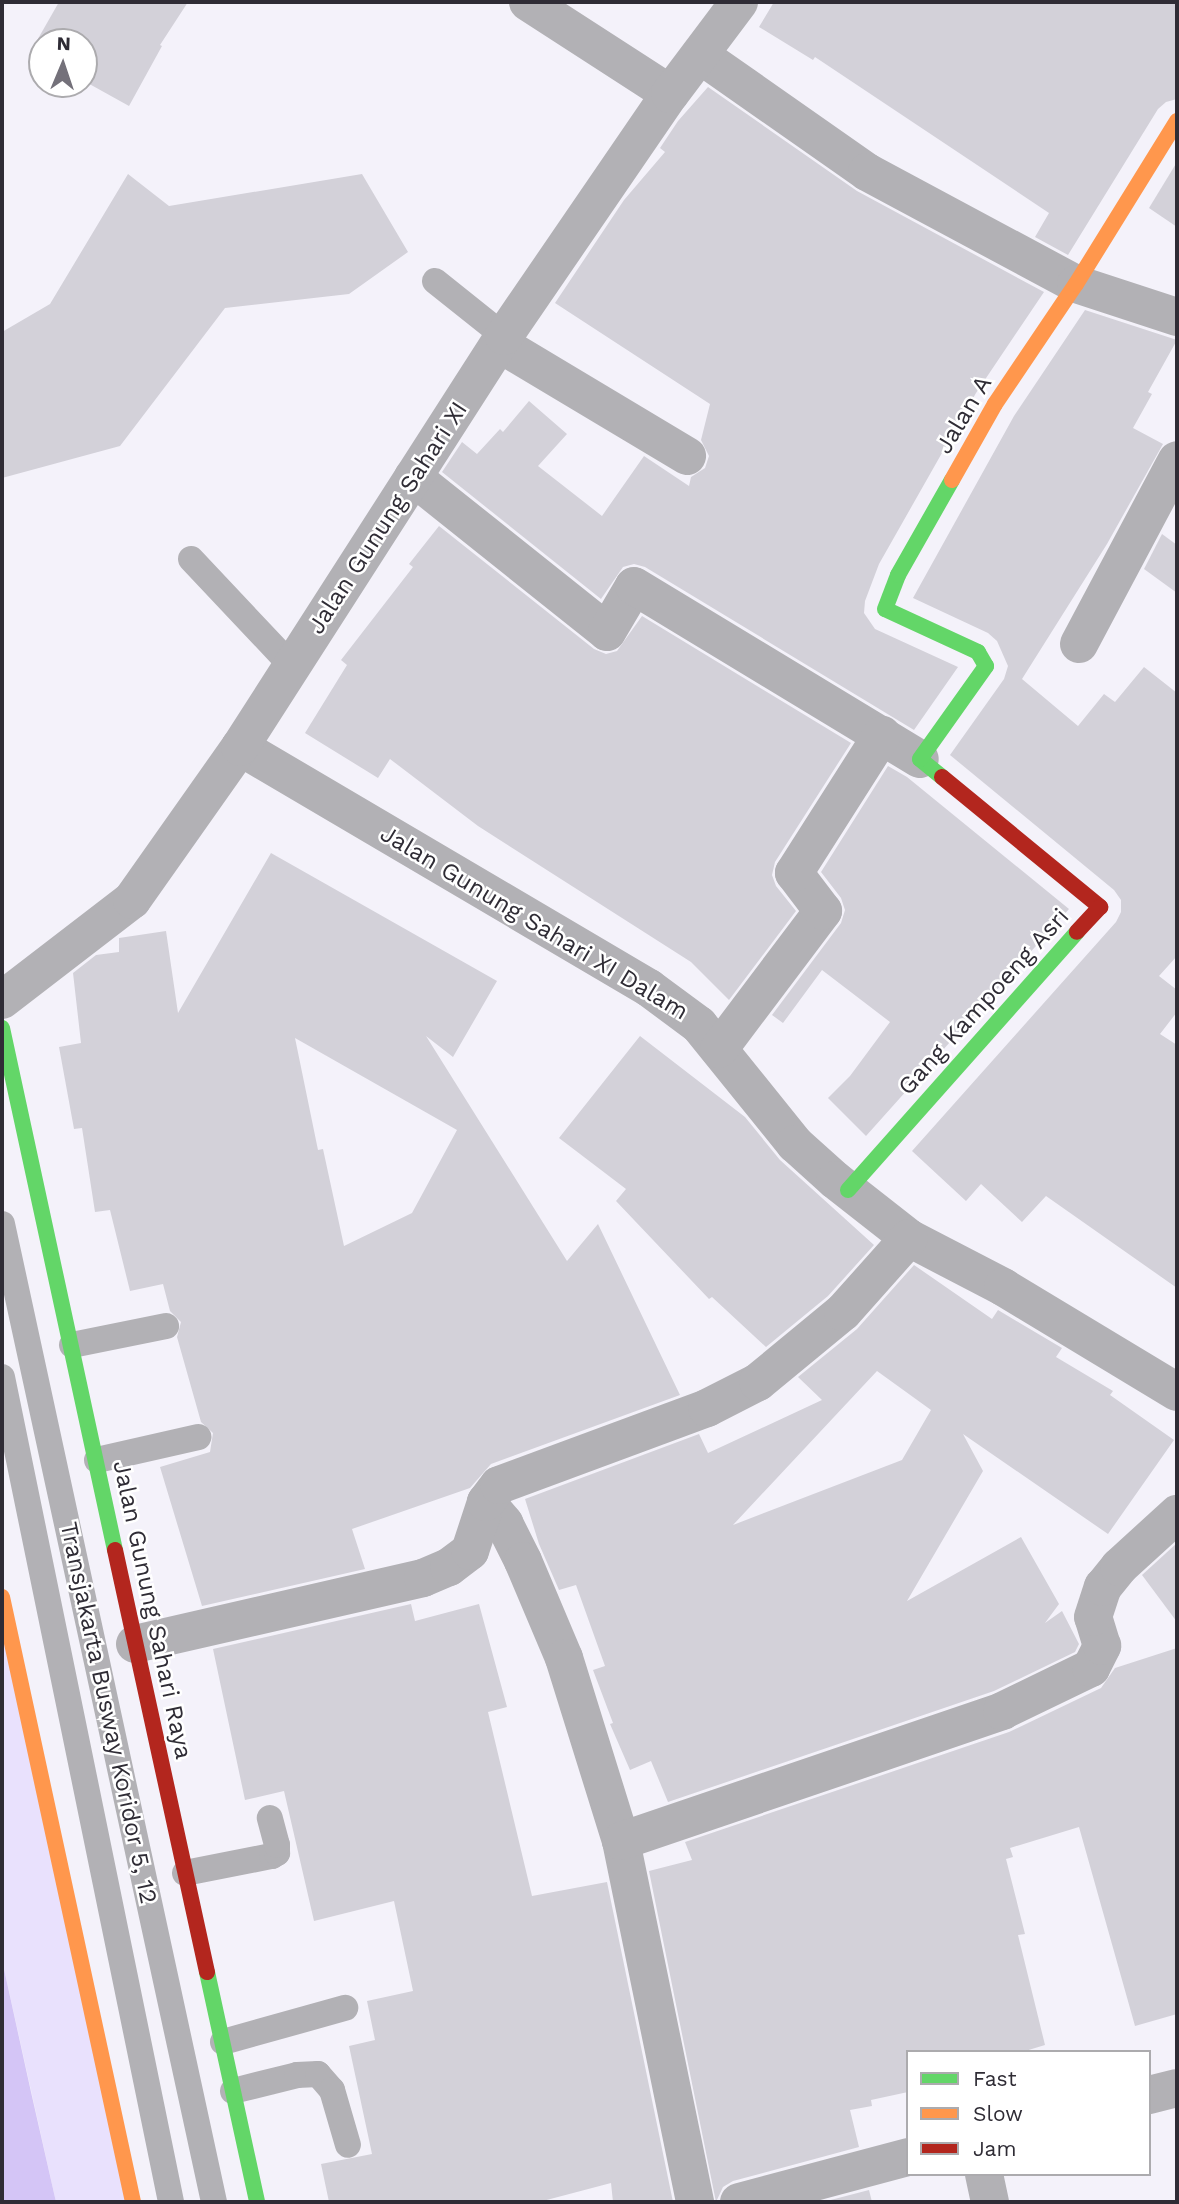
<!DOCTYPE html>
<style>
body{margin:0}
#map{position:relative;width:1179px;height:2204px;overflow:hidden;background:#f4f2fa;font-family:"Work Sans",sans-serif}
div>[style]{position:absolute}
.green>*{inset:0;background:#e9e1fd}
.water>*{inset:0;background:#d4c5f6}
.building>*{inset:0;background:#d3d1d9}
.lane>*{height:26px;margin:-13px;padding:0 13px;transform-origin:13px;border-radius:13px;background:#b2b1b5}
.street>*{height:38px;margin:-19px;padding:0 19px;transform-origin:19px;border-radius:19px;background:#b2b1b5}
.fast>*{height:16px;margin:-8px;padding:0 8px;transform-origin:8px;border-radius:8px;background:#63d668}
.slow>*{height:16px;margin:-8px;padding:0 8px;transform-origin:8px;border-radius:8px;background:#ff974d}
.jam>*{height:16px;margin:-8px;padding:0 8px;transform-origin:8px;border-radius:8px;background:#b3261e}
span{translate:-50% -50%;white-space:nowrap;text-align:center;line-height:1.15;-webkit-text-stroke:5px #fff;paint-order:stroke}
.street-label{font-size:24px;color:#2f2c35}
.frame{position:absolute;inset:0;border:4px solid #2f2c35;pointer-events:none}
.legend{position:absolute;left:906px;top:2050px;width:245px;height:126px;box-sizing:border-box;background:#fff;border:2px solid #acabae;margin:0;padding:9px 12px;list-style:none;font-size:21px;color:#2f2c35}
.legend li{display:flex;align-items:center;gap:14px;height:35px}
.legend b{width:35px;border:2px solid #acabae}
.north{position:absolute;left:28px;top:28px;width:70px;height:70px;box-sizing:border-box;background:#fff;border:2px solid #acabae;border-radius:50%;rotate:2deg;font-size:19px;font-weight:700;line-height:28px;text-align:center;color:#2f2c35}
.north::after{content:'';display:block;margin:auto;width:24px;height:32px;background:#74717a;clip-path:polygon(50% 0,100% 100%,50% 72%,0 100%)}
</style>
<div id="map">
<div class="green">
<div style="clip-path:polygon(2px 1597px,133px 2202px,56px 2202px,2px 1960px)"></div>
</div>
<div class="water">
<div style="clip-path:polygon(2px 1960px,31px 2092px,56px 2202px,2px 2202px)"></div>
</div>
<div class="building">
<div style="clip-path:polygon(59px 2px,188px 2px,160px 45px,162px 46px,129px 106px,84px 81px,84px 42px,42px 42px,42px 57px,31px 51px)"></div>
<div style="clip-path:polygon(774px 2px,1177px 2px,1177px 99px,1166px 102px,1158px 109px,1068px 255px,1035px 237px,1049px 213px,815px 57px,813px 60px,759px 27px)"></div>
<div style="clip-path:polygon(708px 87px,857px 191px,1044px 292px,976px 393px,879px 564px,865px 601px,864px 613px,875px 629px,958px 667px,914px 730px,645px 567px,634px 564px,623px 567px,601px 599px,442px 472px,462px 442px,477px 454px,500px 429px,503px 432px,529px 401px,567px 434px,538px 466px,602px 516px,644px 456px,689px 486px,691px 477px,705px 468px,709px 456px,701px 440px,710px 404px,555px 303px,624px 200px,665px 152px,660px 148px,678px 121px)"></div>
<div style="clip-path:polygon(1177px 162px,1177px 227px,1149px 208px)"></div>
<div style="clip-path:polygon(128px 174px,169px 206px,362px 174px,408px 252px,349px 294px,225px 308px,120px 446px,2px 478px,2px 332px,50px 304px)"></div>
<div style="clip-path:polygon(1085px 310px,1177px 340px,1148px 392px,1152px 394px,1133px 428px,1163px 444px,1107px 544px,1022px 679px,1078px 726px,1104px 694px,1115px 702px,1144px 667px,1177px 693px,1177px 956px,1159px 976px,1177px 990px,1177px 1012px,1160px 1034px,1177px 1045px,1177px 1288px,1046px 1196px,1022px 1222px,981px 1184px,966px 1201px,912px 1151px,1116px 922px,1121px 912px,1121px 900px,1114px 890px,950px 755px,1004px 679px,1008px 666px,997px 641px,988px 633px,913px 598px,1014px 416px)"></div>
<div style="clip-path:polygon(439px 526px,594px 649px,606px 654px,617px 651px,642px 616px,851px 743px,775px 862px,772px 875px,776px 886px,796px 911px,729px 1000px,691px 962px,478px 826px,390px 759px,378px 778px,305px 733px,347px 665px,341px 660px,413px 567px,409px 564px)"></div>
<div style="clip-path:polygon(1162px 534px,1177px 545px,1177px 593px,1144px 569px)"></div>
<div style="clip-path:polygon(888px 766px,907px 777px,1069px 909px,866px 1136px,828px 1098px,850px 1076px,890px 1022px,822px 970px,783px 1023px,772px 1015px,841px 923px,845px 910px,841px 898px,821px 872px)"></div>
<div style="clip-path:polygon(evenodd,271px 853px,497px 981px,453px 1057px,426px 1036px,567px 1261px,598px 1224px,680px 1395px,491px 1464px,470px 1488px,352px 1529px,365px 1569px,202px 1606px,160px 1467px,210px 1452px,213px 1433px,201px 1422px,177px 1337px,181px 1322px,170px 1311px,163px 1284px,130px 1291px,110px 1210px,95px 1212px,82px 1128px,74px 1129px,59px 1047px,81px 1043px,73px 973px,96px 955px,119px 952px,119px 938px,166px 931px,178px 1013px,271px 853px,295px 1038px,457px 1130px,412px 1213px,344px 1246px,323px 1149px,318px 1150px,295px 1038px)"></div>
<div style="clip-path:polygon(640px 1036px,745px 1117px,780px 1160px,874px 1245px,828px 1296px,766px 1347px,712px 1297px,709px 1299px,616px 1201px,626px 1189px,559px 1138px)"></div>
<div style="clip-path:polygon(evenodd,914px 1265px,992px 1319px,998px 1310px,1062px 1348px,1056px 1357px,1113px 1391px,1110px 1395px,1174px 1440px,1108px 1534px,963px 1434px,983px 1471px,907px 1601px,1021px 1537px,1059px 1604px,1045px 1623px,1062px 1611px,1079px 1644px,1075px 1652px,994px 1691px,668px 1802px,651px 1761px,630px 1770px,610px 1724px,613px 1723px,593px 1670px,605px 1666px,576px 1585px,559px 1590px,539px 1544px,525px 1499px,699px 1434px,708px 1453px,822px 1400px,798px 1377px,857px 1329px,914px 1265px,877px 1371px,931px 1410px,902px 1460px,733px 1525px,877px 1371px)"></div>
<div style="clip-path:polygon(1177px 1543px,1177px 1622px,1142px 1575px)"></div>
<div style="clip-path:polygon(411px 1604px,415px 1621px,479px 1604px,507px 1707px,488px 1712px,532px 1896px,607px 1882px,673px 2202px,613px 2202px,611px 2183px,539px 2202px,329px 2202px,321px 2164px,372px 2154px,349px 2046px,375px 2040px,367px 2001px,413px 1991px,394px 1901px,314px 1921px,284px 1791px,245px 1800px,213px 1649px)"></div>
<div style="clip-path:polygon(1177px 1648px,1177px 2014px,1135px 2026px,1079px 1827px,1010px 1848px,1013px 1857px,1006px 1859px,1025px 1934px,1018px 1935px,1045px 2045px,1022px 2052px,908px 2052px,908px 2092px,871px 2100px,872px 2106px,850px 2110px,859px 2147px,733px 2181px,723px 2187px,716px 2202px,649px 1871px,692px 1860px,685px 1842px,1009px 1732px,1101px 1688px,1115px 1668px)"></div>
<div style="clip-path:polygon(869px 2190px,872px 2202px,823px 2202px)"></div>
</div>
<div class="lane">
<div style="left:435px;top:281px;width:88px;rotate:38.6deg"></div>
<div style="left:191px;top:559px;width:147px;rotate:46.7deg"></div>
<div style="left:2px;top:1224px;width:1001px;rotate:77.77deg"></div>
<div style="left:72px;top:1345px;width:96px;rotate:-11.4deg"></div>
<div style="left:2px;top:1377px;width:842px;rotate:78.42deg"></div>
<div style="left:97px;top:1460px;width:104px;rotate:-12.8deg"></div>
<div style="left:185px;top:1873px;width:89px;rotate:-11.1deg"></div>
<div style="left:272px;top:1856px;width:6px;rotate:-31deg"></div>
<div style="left:277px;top:1853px;width:8px;rotate:-90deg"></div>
<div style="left:277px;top:1845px;width:28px;rotate:-105deg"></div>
<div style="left:223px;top:2042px;width:127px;rotate:-15.6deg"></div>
<div style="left:233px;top:2091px;width:66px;rotate:-14deg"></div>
<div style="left:297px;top:2075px;width:21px;rotate:-3deg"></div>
<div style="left:318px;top:2074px;width:21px;rotate:49deg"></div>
<div style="left:332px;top:2090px;width:57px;rotate:73.8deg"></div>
</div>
<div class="street">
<div style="left:528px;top:2px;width:169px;rotate:32.9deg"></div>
<div style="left:700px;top:55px;width:204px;rotate:35deg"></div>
<div style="left:867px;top:172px;width:237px;rotate:28.2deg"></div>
<div style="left:1076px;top:284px;width:106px;rotate:18.1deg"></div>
<div style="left:500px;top:344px;width:218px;rotate:30.9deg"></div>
<div style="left:413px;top:477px;width:248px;rotate:38.6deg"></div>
<div style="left:607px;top:632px;width:53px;rotate:-59.6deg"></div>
<div style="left:634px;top:586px;width:334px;rotate:31.2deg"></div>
<div style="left:1079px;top:644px;width:208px;rotate:-62deg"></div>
<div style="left:240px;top:747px;width:475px;rotate:30.5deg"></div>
<div style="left:649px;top:988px;width:62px;rotate:36.5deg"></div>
<div style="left:699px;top:1025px;width:153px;rotate:51.1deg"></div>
<div style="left:795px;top:1144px;width:54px;rotate:42deg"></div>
<div style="left:835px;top:1180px;width:94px;rotate:38.1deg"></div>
<div style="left:909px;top:1238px;width:106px;rotate:27.5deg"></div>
<div style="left:1003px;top:1287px;width:203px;rotate:31.1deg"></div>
<div style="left:2px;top:1000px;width:164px;rotate:-37.6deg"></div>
<div style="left:132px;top:900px;width:187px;rotate:-54.8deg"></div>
<div style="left:240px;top:747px;width:488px;rotate:-57.3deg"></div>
<div style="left:504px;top:336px;width:293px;rotate:-55.6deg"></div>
<div style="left:670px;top:94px;width:115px;rotate:-53.1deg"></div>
<div style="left:719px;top:1049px;width:173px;rotate:-53deg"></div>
<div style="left:823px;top:911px;width:48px;rotate:-127.3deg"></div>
<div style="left:794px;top:873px;width:164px;rotate:-57.5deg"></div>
<div style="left:486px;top:1502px;width:28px;rotate:49deg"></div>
<div style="left:504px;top:1523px;width:42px;rotate:63.4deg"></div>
<div style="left:523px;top:1561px;width:105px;rotate:67.1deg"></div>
<div style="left:564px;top:1658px;width:192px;rotate:72.7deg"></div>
<div style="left:621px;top:1841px;width:369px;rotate:78.4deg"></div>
<div style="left:135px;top:1644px;width:295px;rotate:-12.9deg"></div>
<div style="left:423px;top:1578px;width:28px;rotate:-23deg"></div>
<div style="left:449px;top:1567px;width:26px;rotate:-37deg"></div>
<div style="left:470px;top:1551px;width:52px;rotate:-71.9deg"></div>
<div style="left:486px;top:1502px;width:21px;rotate:-53deg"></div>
<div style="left:499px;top:1485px;width:222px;rotate:-20.3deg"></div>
<div style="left:707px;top:1408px;width:57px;rotate:-27deg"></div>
<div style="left:758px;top:1382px;width:110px;rotate:-39.5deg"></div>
<div style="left:843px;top:1312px;width:99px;rotate:-48.3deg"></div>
<div style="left:621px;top:1841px;width:403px;rotate:-18.8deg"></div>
<div style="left:1002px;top:1711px;width:99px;rotate:-25.8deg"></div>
<div style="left:1091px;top:1668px;width:25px;rotate:-63deg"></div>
<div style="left:1102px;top:1646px;width:30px;rotate:-107deg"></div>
<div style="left:1093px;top:1617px;width:32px;rotate:-72deg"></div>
<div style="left:1103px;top:1587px;width:26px;rotate:-51deg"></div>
<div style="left:1119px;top:1567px;width:79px;rotate:-42.4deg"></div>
<div style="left:1149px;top:2095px;width:29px;rotate:-14deg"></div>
<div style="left:984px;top:2174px;width:29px;rotate:78deg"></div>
<div style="left:739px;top:2202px;width:175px;rotate:-14.9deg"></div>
</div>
<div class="fast">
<div style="left:942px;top:777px;width:28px;rotate:-141deg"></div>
<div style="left:920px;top:759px;width:114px;rotate:-54.6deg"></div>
<div style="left:986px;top:666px;width:16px;rotate:-120deg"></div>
<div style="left:978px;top:652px;width:102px;rotate:-155.2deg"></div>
<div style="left:885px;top:609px;width:36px;rotate:-69deg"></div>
<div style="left:898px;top:575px;width:109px;rotate:-60.4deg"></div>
<div style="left:2px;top:1028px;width:534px;rotate:77.79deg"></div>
<div style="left:848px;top:1190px;width:345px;rotate:-48.4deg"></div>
<div style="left:207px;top:1972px;width:235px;rotate:77.7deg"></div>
</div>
<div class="slow">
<div style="left:952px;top:480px;width:87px;rotate:-60.5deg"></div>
<div style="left:995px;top:404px;width:145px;rotate:-56deg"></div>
<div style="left:1076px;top:284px;width:192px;rotate:-58.2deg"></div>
<div style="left:2px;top:1597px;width:619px;rotate:77.78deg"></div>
</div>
<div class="jam">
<div style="left:942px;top:777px;width:205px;rotate:39.4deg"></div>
<div style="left:1100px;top:907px;width:34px;rotate:133deg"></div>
<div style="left:115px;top:1550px;width:432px;rotate:77.7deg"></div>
</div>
<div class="street-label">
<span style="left:964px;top:415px;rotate:-59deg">Jalan A</span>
<span style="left:388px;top:518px;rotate:-57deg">Jalan Gunung Sahari XI</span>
<span style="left:534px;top:923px;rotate:31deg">Jalan Gunung Sahari XI Dalam</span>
<span style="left:984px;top:1002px;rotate:-48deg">Gang Kampoeng Asri</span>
<span style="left:152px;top:1610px;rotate:78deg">Jalan Gunung Sahari Raya</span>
<span style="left:108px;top:1713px;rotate:78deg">Transjakarta Busway Koridor 5, 12</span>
</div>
<div class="frame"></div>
<ul class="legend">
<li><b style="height:9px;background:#63d668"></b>Fast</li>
<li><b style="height:9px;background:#ff974d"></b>Slow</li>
<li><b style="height:9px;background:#b3261e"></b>Jam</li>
</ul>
<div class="north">N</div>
</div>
